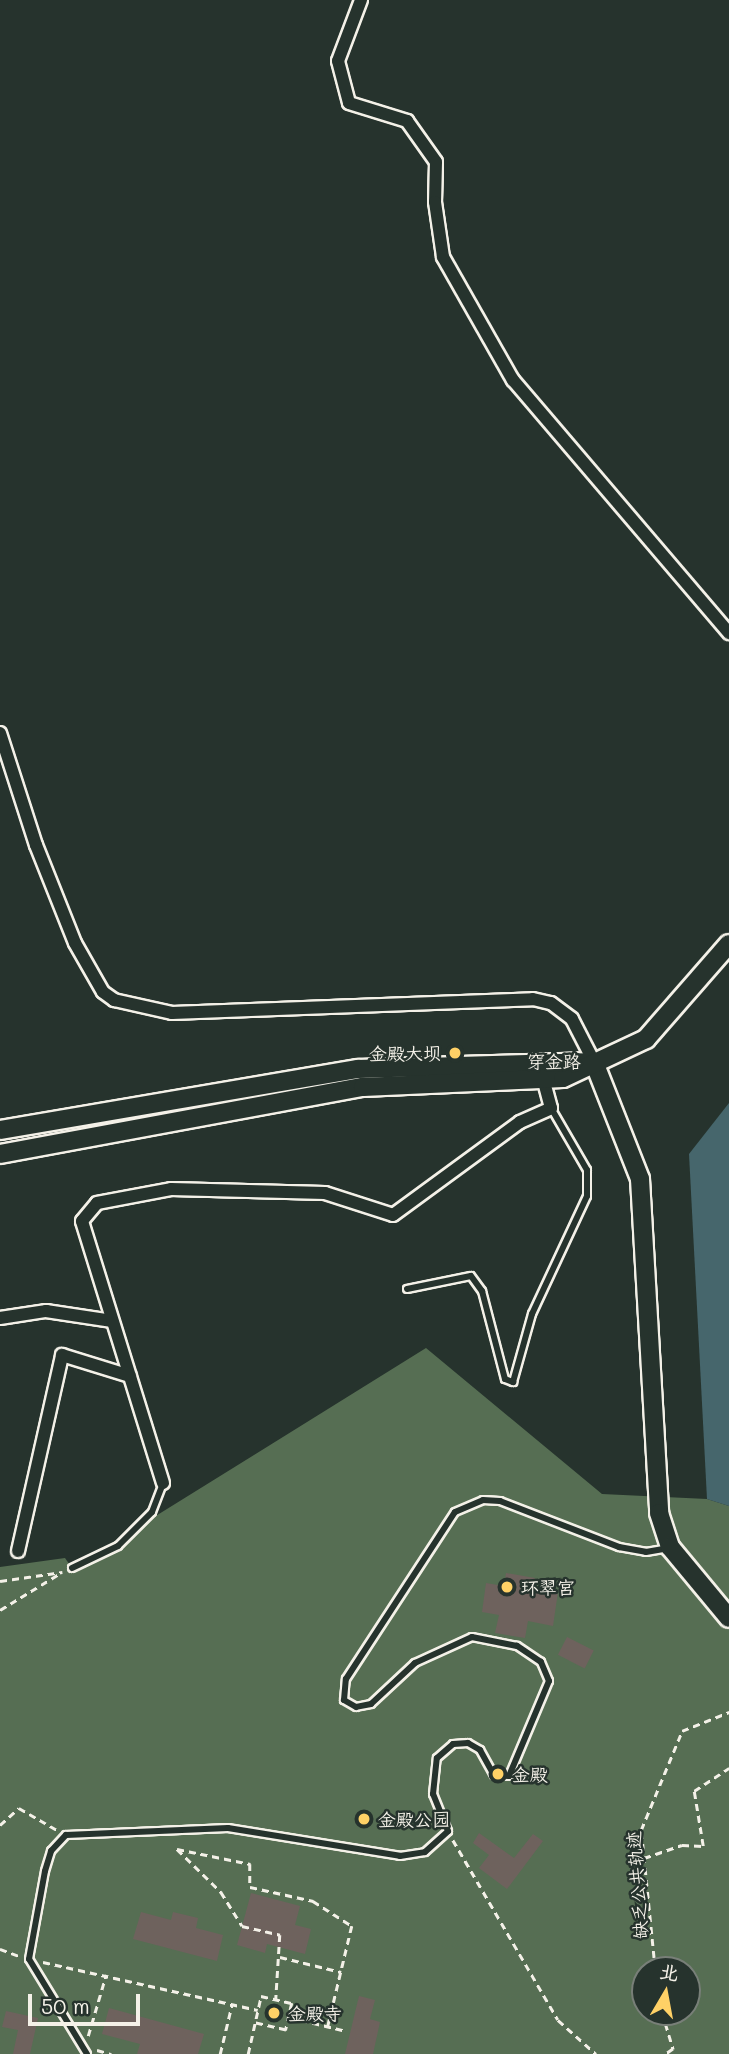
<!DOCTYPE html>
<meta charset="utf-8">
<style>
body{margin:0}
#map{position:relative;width:729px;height:2054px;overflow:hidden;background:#26332d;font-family:Mali,"LXGW WenKai TC",sans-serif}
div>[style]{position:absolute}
.green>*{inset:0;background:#566e53}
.water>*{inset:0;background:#46666c}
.building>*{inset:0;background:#6e625d;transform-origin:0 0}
.path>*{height:2.5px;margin-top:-1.25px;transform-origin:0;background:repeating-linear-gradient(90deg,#f4f1e8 0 7px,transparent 0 12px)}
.roads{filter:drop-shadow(2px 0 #f4f1e8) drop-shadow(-2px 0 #f4f1e8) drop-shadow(0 2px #f4f1e8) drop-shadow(0 -2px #f4f1e8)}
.lane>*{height:6px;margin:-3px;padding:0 3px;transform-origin:3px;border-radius:3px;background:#26332d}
.street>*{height:12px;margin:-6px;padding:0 6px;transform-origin:6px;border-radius:6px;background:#26332d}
.secondary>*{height:18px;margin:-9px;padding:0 9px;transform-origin:9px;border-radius:9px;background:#26332d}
.dots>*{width:19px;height:19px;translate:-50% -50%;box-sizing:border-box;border:4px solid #26332d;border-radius:50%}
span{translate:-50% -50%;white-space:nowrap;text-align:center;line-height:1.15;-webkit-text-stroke:5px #26332d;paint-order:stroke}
.poi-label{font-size:18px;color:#f4f1e8}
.right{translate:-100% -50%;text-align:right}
.left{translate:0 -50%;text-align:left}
.street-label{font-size:18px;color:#f4f1e8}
.north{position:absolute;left:631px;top:1956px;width:70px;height:70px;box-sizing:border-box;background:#26332d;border:2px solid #787f78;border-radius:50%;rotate:10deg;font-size:19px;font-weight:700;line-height:28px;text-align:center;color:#f4f1e8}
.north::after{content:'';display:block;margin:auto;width:24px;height:32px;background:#ffd166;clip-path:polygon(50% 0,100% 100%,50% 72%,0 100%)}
.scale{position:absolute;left:28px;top:1994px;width:112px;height:32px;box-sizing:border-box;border:4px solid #f4f1e8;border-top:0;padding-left:9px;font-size:21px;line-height:24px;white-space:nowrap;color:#f4f1e8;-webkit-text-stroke:5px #26332d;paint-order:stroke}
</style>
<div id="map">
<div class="green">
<div style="clip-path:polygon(evenodd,426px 1348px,602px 1494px,707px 1499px,729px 1506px,729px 2054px,0 2054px,0 1567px,65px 1558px,72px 1568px,426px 1348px,645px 1970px,687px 1970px,687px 2012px,645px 2012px,645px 1970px)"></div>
</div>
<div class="water">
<div style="clip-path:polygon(729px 1103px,729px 1506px,707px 1499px,689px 1154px)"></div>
</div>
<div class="building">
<div style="clip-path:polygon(506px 1573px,535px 1578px,533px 1587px,558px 1592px,553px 1626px,528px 1621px,525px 1638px,495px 1633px,499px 1615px,482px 1612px,486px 1583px,504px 1586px)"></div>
<div style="left:567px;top:1637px;width:30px;height:20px;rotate:27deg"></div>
<div style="clip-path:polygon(479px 1833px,514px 1858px,533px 1834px,543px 1841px,507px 1889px,479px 1868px,489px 1855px,473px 1843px)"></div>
<div style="clip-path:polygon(251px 1893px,300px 1906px,295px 1925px,311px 1929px,305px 1954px,267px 1944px,265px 1953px,237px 1945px)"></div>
<div style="clip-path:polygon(141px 1912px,171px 1920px,173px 1912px,198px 1918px,196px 1928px,223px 1935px,217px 1961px,133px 1939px)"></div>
<div style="clip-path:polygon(359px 1996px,375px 2000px,370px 2019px,380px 2022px,373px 2054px,345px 2054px)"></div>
<div style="clip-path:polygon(109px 2008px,204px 2034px,198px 2054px,137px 2054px,140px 2044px,102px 2034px)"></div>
<div style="clip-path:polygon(6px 2011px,38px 2018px,30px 2054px,13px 2054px,18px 2030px,2px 2027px)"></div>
</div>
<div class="path">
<div style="left:0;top:1581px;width:63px;rotate:-8.3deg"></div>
<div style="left:0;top:1610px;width:69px;rotate:-31.4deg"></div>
<div style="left:0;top:1825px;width:25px;rotate:-42deg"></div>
<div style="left:19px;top:1808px;width:44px;rotate:30.1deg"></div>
<div style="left:453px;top:1840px;width:208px;rotate:59.7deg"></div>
<div style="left:558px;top:2020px;width:51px;rotate:41.8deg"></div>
<div style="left:177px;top:1849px;width:75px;rotate:11.6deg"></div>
<div style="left:250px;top:1864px;width:23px;rotate:90deg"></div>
<div style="left:250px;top:1887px;width:65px;rotate:12.5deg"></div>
<div style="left:313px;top:1901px;width:46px;rotate:32.7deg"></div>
<div style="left:352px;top:1926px;width:103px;rotate:103.5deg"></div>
<div style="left:177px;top:1849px;width:62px;rotate:44.3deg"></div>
<div style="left:221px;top:1892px;width:40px;rotate:58deg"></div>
<div style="left:242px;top:1926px;width:39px;rotate:13deg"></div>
<div style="left:280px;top:1935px;width:64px;rotate:93.6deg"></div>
<div style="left:644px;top:1858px;width:40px;rotate:-18.9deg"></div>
<div style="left:682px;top:1845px;width:21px;rotate:3deg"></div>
<div style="left:703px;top:1846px;width:56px;rotate:-99.3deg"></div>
<div style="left:694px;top:1791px;width:42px;rotate:-33.3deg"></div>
<div style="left:0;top:1949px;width:20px;rotate:20deg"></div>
<div style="left:280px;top:1957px;width:63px;rotate:13.8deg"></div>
<div style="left:43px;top:1962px;width:220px;rotate:12.6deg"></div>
<div style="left:655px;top:1970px;width:141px;rotate:-95.7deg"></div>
<div style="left:641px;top:1830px;width:107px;rotate:-67.5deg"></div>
<div style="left:682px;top:1731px;width:51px;rotate:-22deg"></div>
<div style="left:662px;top:2012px;width:39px;rotate:73deg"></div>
<div style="left:673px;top:2049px;width:9px;rotate:144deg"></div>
<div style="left:289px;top:2017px;width:59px;rotate:13.8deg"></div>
<div style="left:88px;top:2036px;width:64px;rotate:-73.6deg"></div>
<div style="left:97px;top:2050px;width:15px;rotate:16deg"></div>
<div style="left:220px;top:2054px;width:51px;rotate:-76.5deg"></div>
<div style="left:248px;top:2054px;width:59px;rotate:-77.4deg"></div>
<div style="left:261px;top:1996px;width:32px;rotate:13deg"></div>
<div style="left:292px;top:2003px;width:28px;rotate:103deg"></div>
<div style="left:286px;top:2030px;width:32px;rotate:-167deg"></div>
</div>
<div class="roads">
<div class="lane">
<div style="left:407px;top:1289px;width:65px;rotate:-11.5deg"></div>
<div style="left:471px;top:1276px;width:19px;rotate:54deg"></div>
<div style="left:482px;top:1291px;width:91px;rotate:75.4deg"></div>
<div style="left:505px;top:1379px;width:9px;rotate:21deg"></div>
<div style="left:513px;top:1382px;width:71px;rotate:-74.4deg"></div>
<div style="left:532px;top:1314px;width:130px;rotate:-65deg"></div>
<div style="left:587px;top:1196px;width:26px;rotate:-90deg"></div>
<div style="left:587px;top:1170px;width:72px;rotate:-120.1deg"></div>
<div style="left:72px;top:1568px;width:51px;rotate:-25.6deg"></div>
<div style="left:118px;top:1546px;width:48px;rotate:-45deg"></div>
<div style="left:152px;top:1512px;width:31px;rotate:-69deg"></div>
<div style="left:87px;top:2054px;width:111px;rotate:-121.4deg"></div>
<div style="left:29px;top:1959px;width:89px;rotate:-79.7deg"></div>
<div style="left:45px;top:1871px;width:21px;rotate:-73deg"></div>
<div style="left:51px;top:1851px;width:22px;rotate:-47deg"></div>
<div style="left:66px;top:1835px;width:162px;rotate:-2.5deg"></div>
<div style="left:228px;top:1828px;width:174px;rotate:9.2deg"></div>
<div style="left:400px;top:1856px;width:25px;rotate:-9deg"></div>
<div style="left:425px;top:1852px;width:31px;rotate:-42deg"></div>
<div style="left:448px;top:1831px;width:40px;rotate:-112deg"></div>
<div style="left:433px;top:1794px;width:36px;rotate:-84deg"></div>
<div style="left:437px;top:1758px;width:21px;rotate:-41deg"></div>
<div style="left:453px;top:1744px;width:15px;rotate:-4deg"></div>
<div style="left:468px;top:1743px;width:14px;rotate:30deg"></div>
<div style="left:480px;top:1750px;width:29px;rotate:61deg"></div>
<div style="left:494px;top:1775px;width:15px;rotate:4deg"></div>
<div style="left:509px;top:1776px;width:103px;rotate:-67.2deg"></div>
<div style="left:549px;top:1681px;width:21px;rotate:-113deg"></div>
<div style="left:541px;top:1662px;width:29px;rotate:-146deg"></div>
<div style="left:517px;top:1646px;width:46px;rotate:-168.7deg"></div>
<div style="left:472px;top:1637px;width:63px;rotate:155.5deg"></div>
<div style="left:415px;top:1663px;width:60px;rotate:137deg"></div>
<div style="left:371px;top:1704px;width:15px;rotate:169deg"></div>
<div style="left:356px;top:1707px;width:14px;rotate:-150deg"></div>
<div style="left:344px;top:1700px;width:21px;rotate:-85deg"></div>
<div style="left:346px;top:1679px;width:199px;rotate:-56.9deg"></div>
<div style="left:455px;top:1512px;width:30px;rotate:-23deg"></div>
<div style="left:483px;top:1500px;width:17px;rotate:3deg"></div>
<div style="left:500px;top:1501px;width:128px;rotate:21.1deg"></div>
<div style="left:619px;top:1547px;width:27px;rotate:10deg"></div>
<div style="left:646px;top:1552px;width:22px;rotate:-10deg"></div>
</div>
<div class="street">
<div style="left:361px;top:0;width:65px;rotate:110.7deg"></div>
<div style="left:338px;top:61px;width:43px;rotate:75.3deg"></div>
<div style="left:349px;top:103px;width:61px;rotate:17.2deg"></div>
<div style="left:407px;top:121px;width:50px;rotate:54.7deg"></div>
<div style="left:436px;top:162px;width:40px;rotate:91.4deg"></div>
<div style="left:435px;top:202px;width:56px;rotate:81.7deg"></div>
<div style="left:443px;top:257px;width:142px;rotate:60.4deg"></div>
<div style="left:513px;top:380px;width:333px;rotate:49.5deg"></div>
<div style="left:0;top:733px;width:118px;rotate:72.2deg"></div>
<div style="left:36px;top:845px;width:105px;rotate:68.3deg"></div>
<div style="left:75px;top:943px;width:56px;rotate:60.3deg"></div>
<div style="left:103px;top:992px;width:14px;rotate:36deg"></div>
<div style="left:114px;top:1000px;width:59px;rotate:12.6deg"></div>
<div style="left:172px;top:1013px;width:361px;rotate:-2.2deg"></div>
<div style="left:533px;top:999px;width:18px;rotate:13deg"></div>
<div style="left:551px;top:1003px;width:26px;rotate:37deg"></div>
<div style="left:572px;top:1019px;width:48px;rotate:62.9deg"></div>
<div style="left:0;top:1318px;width:47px;rotate:-8.7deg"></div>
<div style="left:46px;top:1311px;width:67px;rotate:8.6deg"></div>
<div style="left:163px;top:1483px;width:274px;rotate:-107.2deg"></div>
<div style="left:82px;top:1221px;width:23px;rotate:-50deg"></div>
<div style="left:97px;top:1203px;width:75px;rotate:-10.7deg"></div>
<div style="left:171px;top:1189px;width:154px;rotate:1.5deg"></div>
<div style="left:325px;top:1193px;width:71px;rotate:17.9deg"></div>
<div style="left:393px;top:1215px;width:157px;rotate:-36.2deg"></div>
<div style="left:520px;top:1122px;width:34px;rotate:-24deg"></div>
<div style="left:551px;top:1108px;width:31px;rotate:-105deg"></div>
<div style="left:18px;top:1551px;width:201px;rotate:-77.3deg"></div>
<div style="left:62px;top:1355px;width:71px;rotate:17.2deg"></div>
</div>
<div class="secondary">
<div style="left:594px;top:1062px;width:126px;rotate:68.5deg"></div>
<div style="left:640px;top:1179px;width:335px;rotate:86.7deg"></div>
<div style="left:659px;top:1513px;width:36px;rotate:72deg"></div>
<div style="left:670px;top:1547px;width:92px;rotate:50.3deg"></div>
<div style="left:0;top:1130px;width:363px;rotate:-9.7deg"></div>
<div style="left:358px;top:1069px;width:236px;rotate:-1.7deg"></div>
<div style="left:0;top:1154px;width:369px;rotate:-10.5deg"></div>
<div style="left:363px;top:1087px;width:200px;rotate:-2.6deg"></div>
<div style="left:563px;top:1078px;width:92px;rotate:-25.2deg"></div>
<div style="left:646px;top:1039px;width:126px;rotate:-48.9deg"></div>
</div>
</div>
<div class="dots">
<div style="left:455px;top:1053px;background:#ffd166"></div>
<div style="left:507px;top:1587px;background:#ffd166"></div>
<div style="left:498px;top:1774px;background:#ffd166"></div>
<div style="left:364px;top:1819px;background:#ffd166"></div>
<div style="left:274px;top:2013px;background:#ffd166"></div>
</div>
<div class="poi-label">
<span class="right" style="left:441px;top:1053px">金殿大坝</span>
<span class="left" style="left:521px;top:1587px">环翠宫</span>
<span class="left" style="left:512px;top:1774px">金殿</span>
<span class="left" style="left:378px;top:1819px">金殿公园</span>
<span class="left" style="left:288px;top:2013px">金殿寺</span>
</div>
<div class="street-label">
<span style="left:554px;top:1061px">穿金路</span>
<span style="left:637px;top:1885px;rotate:-94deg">缺乏公共轨迹</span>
</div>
<div class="north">北</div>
<div class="scale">50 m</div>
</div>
